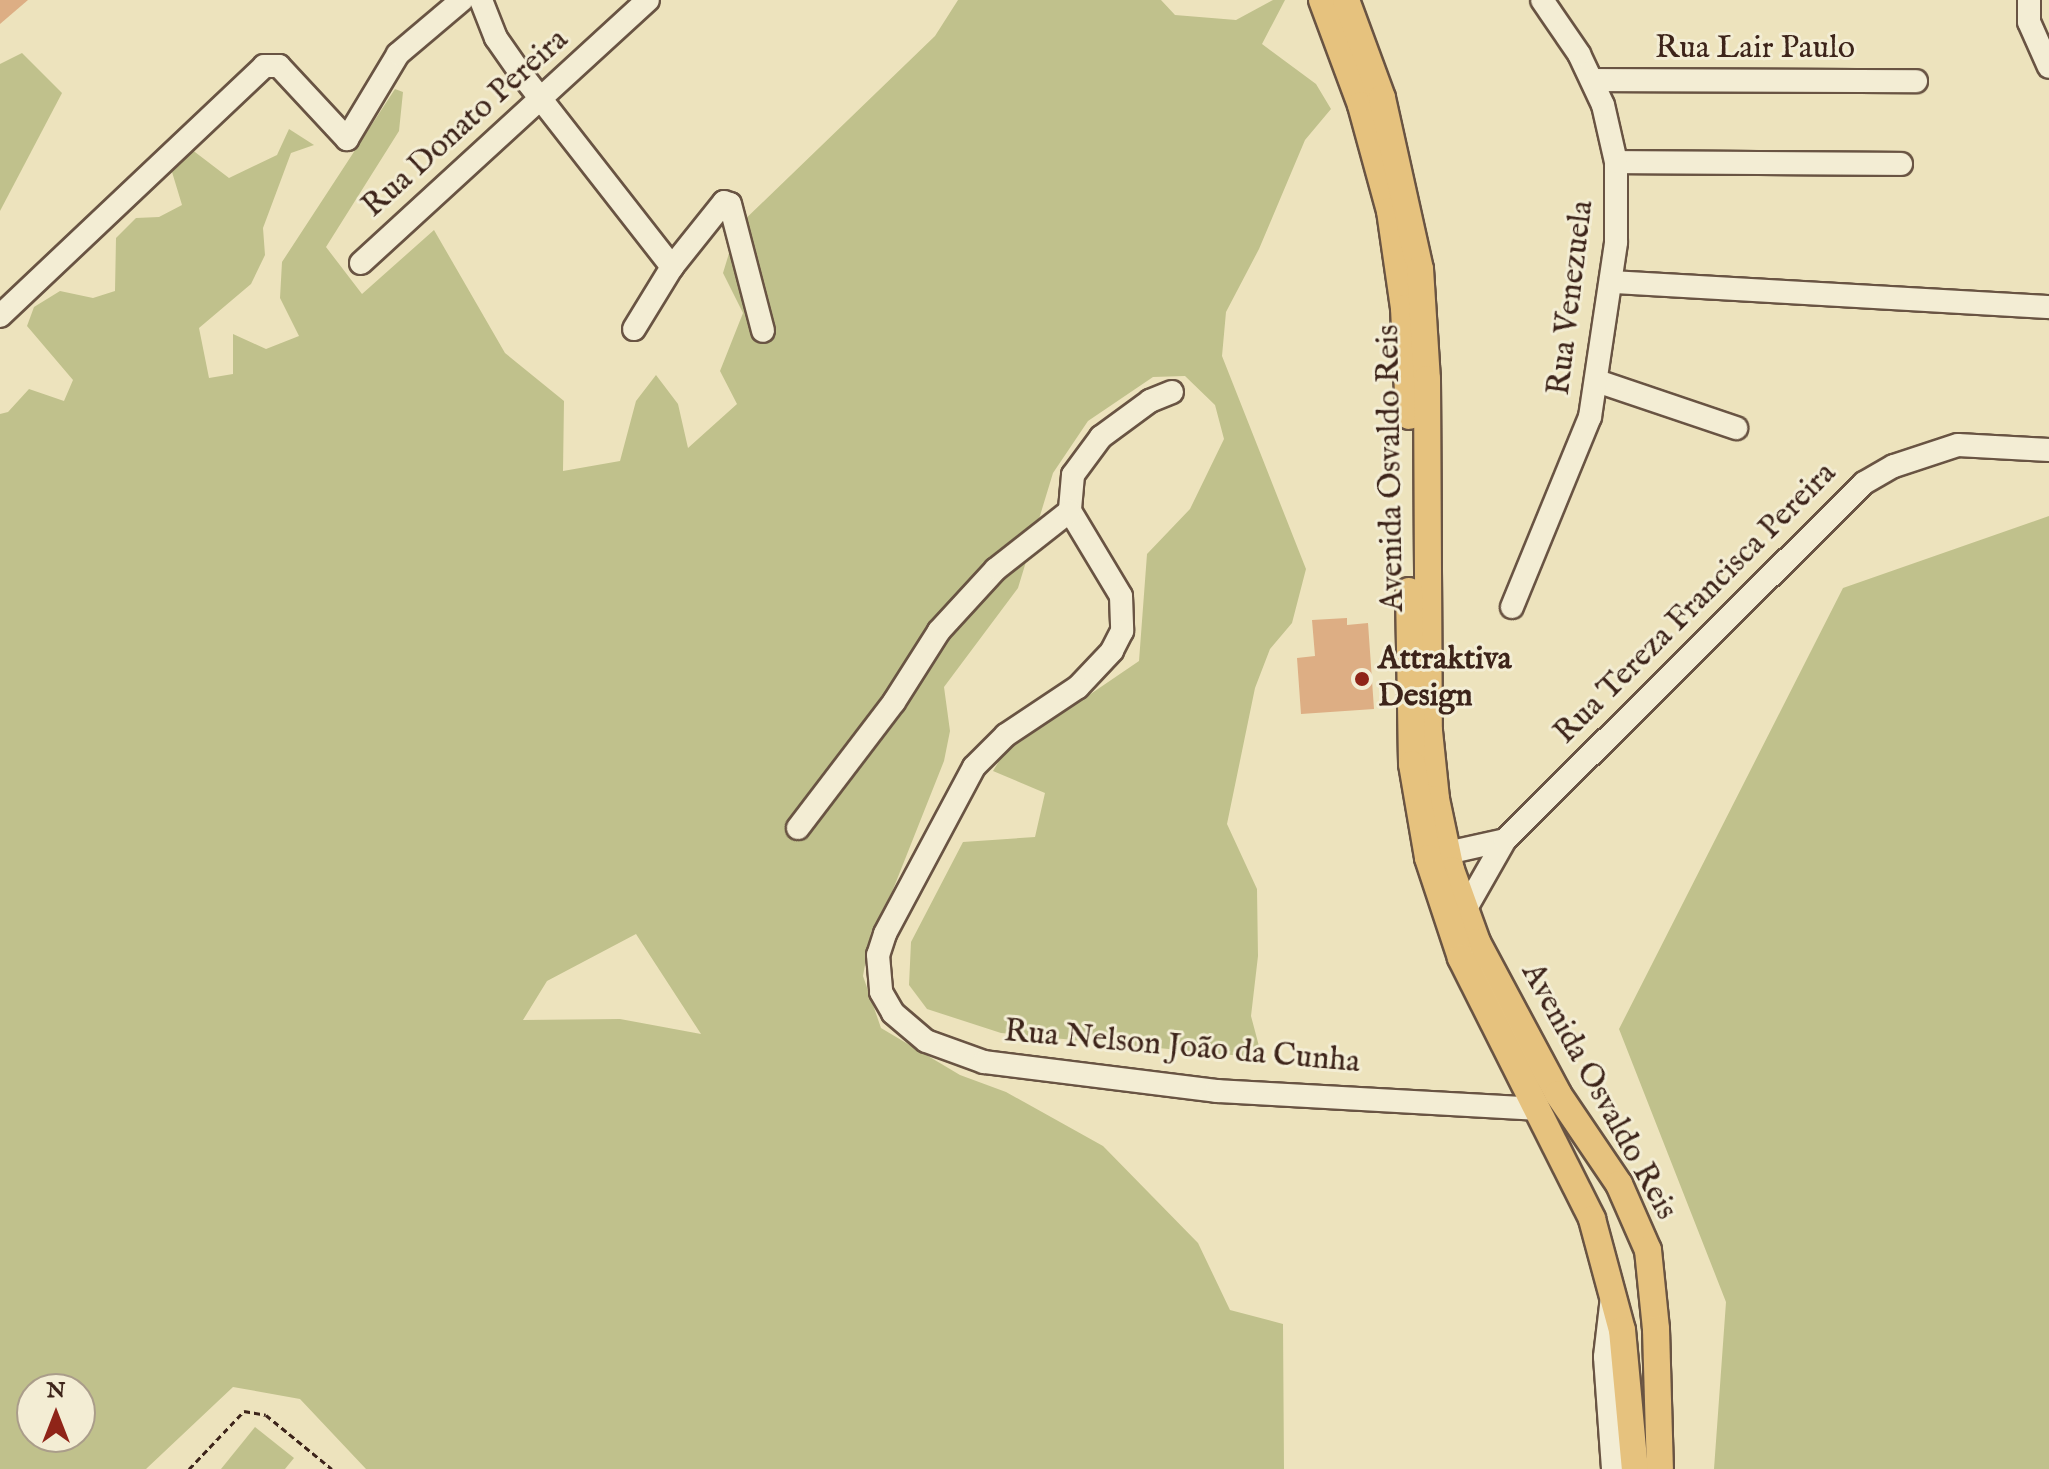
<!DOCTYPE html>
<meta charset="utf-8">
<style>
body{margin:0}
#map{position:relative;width:2049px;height:1469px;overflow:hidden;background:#ede3bd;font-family:"IM FELL English",serif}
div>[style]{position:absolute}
.green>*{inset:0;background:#c0c18c}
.building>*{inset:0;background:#ddae84}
.path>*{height:3px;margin-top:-1.5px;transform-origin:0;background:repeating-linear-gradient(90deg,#3d241a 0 6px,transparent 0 10px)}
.roads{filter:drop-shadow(2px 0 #695443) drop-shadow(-2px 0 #695443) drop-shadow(0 2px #695443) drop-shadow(0 -2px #695443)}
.minor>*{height:22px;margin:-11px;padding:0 11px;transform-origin:11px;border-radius:11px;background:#f3edd4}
.major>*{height:26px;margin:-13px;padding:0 13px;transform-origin:13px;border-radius:13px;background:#e6c27e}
.dots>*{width:22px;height:22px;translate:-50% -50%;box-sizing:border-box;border:4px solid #f3edd4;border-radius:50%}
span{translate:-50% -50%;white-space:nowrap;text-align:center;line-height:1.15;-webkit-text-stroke:6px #f3edd4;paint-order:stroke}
.street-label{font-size:32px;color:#3d241a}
.poi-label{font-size:32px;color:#3d241a;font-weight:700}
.left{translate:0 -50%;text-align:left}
.north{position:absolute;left:16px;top:1373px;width:80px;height:80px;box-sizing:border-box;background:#f3edd4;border:2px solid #aa9d8a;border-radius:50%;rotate:0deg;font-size:22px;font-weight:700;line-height:32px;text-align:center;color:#3d241a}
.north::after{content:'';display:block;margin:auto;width:28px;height:36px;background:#8f2418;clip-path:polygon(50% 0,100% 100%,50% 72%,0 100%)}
</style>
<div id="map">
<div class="green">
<div style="clip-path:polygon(evenodd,958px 0,1161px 0,1175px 15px,1236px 20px,1273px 0,1285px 0,1262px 44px,1316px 84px,1331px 109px,1305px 140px,1259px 249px,1226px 312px,1222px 356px,1306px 569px,1292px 623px,1270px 649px,1255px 688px,1227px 824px,1257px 889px,1258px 956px,1251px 1016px,1260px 1050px,1253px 1057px,1001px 1033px,927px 1009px,909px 985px,911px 942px,963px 842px,1035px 837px,1045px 793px,993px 771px,1004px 753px,1139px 661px,1147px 554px,1190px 509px,1224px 439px,1215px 405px,1185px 376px,1153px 377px,1088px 421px,1053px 473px,1018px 588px,944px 687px,950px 731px,944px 761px,892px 892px,871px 932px,863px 976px,881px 1028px,960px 1075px,1006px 1092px,1103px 1146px,1198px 1243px,1230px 1310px,1283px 1324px,1284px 1469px,366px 1469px,300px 1399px,233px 1387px,146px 1469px,0 1469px,0 414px,8px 412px,29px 389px,64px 401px,73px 380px,27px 326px,34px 307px,60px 291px,93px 298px,115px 291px,116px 238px,136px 218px,159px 217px,182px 205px,172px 172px,191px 149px,229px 178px,277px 155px,289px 129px,314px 145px,291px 153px,263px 228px,265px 255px,251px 284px,199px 328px,209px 378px,233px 374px,233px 334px,266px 349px,299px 336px,280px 298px,282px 262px,395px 89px,403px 92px,399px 131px,326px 247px,362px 294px,434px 230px,505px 353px,564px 401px,563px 471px,620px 461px,636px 401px,656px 375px,678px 404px,688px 448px,737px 404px,720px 371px,743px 313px,723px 273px,737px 227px,935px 36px,958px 0,636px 934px,701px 1034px,620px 1019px,523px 1020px,547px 981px,636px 934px,958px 0,32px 1389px,80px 1389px,80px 1437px,32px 1437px,32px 1389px)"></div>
<div style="clip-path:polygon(22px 53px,62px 93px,0 211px,0 64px)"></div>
<div style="clip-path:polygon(2049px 516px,2049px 1469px,1714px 1469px,1726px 1302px,1619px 1029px,1843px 588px)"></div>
<div style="clip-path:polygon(255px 1427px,294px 1458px,285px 1469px,221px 1469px)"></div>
</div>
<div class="building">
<div style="clip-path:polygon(0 0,28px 0,0 24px)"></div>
<div style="clip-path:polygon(1347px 618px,1347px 625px,1368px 623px,1374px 709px,1301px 714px,1297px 658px,1315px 656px,1312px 620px)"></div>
</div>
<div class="path">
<div style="left:189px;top:1469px;width:80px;rotate:-46.5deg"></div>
<div style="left:244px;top:1411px;width:22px;rotate:10deg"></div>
<div style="left:266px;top:1415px;width:85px;rotate:39.3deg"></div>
</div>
<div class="roads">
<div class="minor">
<div style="left:481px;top:0;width:41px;rotate:68.5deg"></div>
<div style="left:496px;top:38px;width:40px;rotate:55.1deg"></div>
<div style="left:519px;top:71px;width:249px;rotate:52deg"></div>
<div style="left:2029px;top:0;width:22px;rotate:90deg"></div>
<div style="left:2029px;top:22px;width:49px;rotate:66deg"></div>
<div style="left:1593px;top:80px;width:323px;rotate:0.2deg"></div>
<div style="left:1616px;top:162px;width:285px;rotate:0.4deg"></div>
<div style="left:361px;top:263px;width:389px;rotate:-42.5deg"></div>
<div style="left:1613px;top:282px;width:437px;rotate:3.3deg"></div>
<div style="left:0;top:316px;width:364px;rotate:-43.4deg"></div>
<div style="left:264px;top:66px;width:15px"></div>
<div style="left:279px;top:66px;width:100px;rotate:47deg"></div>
<div style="left:347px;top:139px;width:99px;rotate:-59deg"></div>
<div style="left:398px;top:54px;width:84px;rotate:-40.2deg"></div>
<div style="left:634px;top:329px;width:73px;rotate:-58.5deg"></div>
<div style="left:672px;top:267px;width:83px;rotate:-51.3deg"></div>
<div style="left:724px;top:202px;width:6px;rotate:18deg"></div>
<div style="left:730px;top:204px;width:131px;rotate:75.4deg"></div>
<div style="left:1597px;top:381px;width:147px;rotate:18.7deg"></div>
<div style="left:1172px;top:392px;width:24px;rotate:158deg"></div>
<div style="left:1150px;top:401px;width:61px;rotate:143.7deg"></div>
<div style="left:1101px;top:437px;width:47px;rotate:126.4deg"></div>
<div style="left:1073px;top:475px;width:36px;rotate:95deg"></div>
<div style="left:1070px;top:511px;width:99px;rotate:59deg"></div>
<div style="left:1121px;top:596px;width:35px;rotate:88deg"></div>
<div style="left:1122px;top:631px;width:22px;rotate:117deg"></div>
<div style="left:1112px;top:651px;width:50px;rotate:133.4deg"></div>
<div style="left:1078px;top:687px;width:87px;rotate:146.3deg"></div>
<div style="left:1006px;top:735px;width:45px;rotate:135deg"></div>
<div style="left:974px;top:767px;width:189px;rotate:118.1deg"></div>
<div style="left:885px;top:934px;width:22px;rotate:108deg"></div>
<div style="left:878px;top:955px;width:37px;rotate:85deg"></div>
<div style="left:881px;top:992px;width:24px;rotate:60deg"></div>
<div style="left:893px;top:1013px;width:43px;rotate:40.3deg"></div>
<div style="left:926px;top:1041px;width:62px;rotate:19.9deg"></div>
<div style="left:984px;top:1062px;width:235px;rotate:7.1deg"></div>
<div style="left:1217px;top:1091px;width:321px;rotate:3.2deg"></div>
<div style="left:1512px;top:607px;width:205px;rotate:-67.7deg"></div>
<div style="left:1590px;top:417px;width:177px;rotate:-81.5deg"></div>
<div style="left:1616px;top:242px;width:80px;rotate:-90deg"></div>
<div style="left:1616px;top:162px;width:58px;rotate:-102.8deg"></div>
<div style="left:1603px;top:105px;width:56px;rotate:-115.2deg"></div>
<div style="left:1579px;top:54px;width:65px;rotate:-124.4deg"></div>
<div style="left:798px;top:828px;width:158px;rotate:-52.7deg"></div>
<div style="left:894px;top:702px;width:84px;rotate:-57.6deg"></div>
<div style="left:939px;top:631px;width:84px;rotate:-47.4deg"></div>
<div style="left:996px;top:569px;width:94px;rotate:-38.1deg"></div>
<div style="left:1447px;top:853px;width:59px;rotate:-12.6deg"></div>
<div style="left:1465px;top:910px;width:81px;rotate:-60.3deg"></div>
<div style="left:1505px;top:840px;width:506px;rotate:-44.84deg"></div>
<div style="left:1864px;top:483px;width:34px;rotate:-30deg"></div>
<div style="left:1894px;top:466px;width:67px;rotate:-18.2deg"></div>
<div style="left:1958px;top:445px;width:91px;rotate:3.1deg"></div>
<div style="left:1612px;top:1297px;width:60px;rotate:96.7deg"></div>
<div style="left:1605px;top:1357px;width:112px;rotate:85.9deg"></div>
</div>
<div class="major">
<div style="left:1322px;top:0;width:112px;rotate:69.6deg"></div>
<div style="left:1361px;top:105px;width:110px;rotate:74.7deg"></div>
<div style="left:1390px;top:211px;width:98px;rotate:81.8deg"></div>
<div style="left:1404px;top:308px;width:108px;rotate:87.3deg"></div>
<div style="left:1346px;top:0;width:104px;rotate:69.8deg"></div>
<div style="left:1382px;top:98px;width:175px;rotate:77.5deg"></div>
<div style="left:1420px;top:269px;width:110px;rotate:86.4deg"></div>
<div style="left:1427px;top:379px;width:352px;rotate:89.7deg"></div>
<div style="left:1429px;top:731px;width:68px;rotate:84.1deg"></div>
<div style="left:1436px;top:799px;width:73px;rotate:78.1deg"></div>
<div style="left:1451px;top:870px;width:77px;rotate:70.1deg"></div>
<div style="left:1477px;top:942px;width:172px;rotate:61.9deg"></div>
<div style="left:1558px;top:1094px;width:109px;rotate:55.9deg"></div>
<div style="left:1619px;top:1184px;width:72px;rotate:66.3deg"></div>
<div style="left:1648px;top:1250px;width:79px;rotate:84.2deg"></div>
<div style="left:1656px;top:1329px;width:140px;rotate:88.4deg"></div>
<div style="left:1409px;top:591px;width:173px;rotate:89deg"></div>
<div style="left:1412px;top:764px;width:95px;rotate:80.3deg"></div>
<div style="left:1428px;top:858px;width:105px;rotate:71.7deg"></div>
<div style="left:1461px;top:958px;width:292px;rotate:63.3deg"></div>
<div style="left:1592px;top:1219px;width:115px;rotate:74.9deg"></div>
<div style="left:1622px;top:1330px;width:140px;rotate:84.7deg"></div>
</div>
</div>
<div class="dots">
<div style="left:1362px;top:679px;background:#8f2418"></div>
</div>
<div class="street-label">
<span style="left:1755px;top:49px">Rua Lair Paulo</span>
<span style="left:466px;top:124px;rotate:-42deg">Rua Donato Pereira</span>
<span style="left:1572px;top:298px;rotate:-83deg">Rua Venezuela</span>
<span style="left:1392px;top:468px;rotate:-91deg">Avenida Osvaldo Reis</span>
<span style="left:1696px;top:604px;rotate:-45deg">Rua Tereza Francisca Pereira</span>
<span style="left:1182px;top:1048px;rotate:5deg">Rua Nelson João da Cunha</span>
<span style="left:1598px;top:1092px;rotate:61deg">Avenida Osvaldo Reis</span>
</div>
<div class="poi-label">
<span class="left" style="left:1378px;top:679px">Attraktiva<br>Design</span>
</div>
<div class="north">N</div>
</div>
